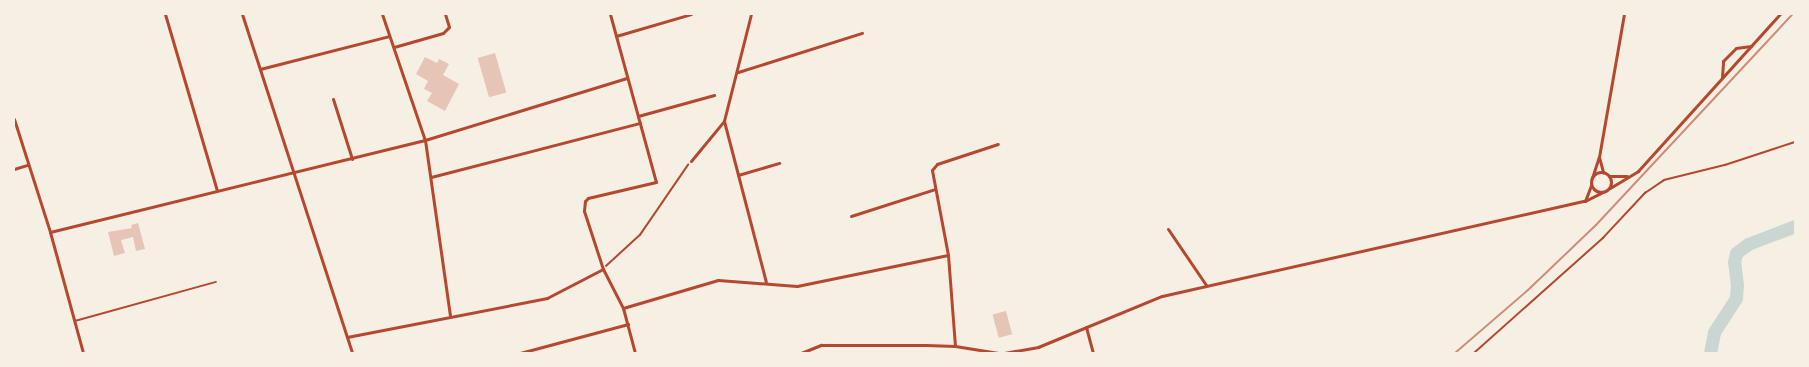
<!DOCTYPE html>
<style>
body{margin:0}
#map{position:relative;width:1809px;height:367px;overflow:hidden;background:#f6efe4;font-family:"Source Sans 3",sans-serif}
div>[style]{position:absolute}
.river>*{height:13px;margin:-6.5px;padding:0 6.5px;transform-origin:6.5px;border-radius:6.5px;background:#c9d6d2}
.building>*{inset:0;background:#e6c5b7;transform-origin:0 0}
.path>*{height:1.5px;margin:-0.75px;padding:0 0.75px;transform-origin:0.75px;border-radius:0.75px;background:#b5482f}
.service>*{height:1.5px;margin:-0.75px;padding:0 0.75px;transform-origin:0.75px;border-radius:0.75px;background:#b5482f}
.minor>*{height:3px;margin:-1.5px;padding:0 1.5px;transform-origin:1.5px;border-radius:1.5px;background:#b5482f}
.minor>.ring{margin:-1.5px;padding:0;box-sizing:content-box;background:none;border:3px solid #b5482f;border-radius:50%}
.rail>*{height:2px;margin:-1px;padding:0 1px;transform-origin:1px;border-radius:1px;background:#cf8b77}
span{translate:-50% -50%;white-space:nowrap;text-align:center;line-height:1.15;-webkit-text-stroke:3px #f6efe4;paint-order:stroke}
.frame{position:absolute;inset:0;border:15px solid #f6efe4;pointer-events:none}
</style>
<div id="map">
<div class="river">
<div style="left:1710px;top:353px;width:21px;rotate:-79deg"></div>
<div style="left:1714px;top:332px;width:40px;rotate:-57.1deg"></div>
<div style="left:1736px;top:298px;width:13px;rotate:-86deg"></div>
<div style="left:1737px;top:285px;width:23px;rotate:-97deg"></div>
<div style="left:1734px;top:262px;width:9px;rotate:-77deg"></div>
<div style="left:1736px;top:253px;width:15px;rotate:-37deg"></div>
<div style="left:1748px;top:244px;width:50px;rotate:-21deg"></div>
</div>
<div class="building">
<div style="left:495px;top:53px;width:41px;height:18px;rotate:74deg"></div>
<div style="clip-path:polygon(425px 57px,437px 63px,439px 59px,449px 64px,443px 75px,459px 84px,445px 111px,427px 101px,432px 93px,424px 89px,428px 81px,416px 74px)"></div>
<div style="clip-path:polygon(138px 223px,145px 249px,136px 251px,133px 237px,121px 240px,125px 253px,114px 256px,108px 232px,132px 228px,131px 225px)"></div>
<div style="left:1006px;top:311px;width:24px;height:14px;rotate:75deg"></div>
</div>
<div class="path">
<div style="left:606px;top:266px;width:46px;rotate:-42.4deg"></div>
<div style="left:640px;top:235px;width:85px;rotate:-55.6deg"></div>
<div style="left:1474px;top:353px;width:173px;rotate:-41.7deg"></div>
<div style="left:1603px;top:238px;width:62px;rotate:-47deg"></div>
<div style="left:1645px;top:193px;width:23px;rotate:-34deg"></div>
<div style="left:1664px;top:180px;width:63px;rotate:-13.8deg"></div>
<div style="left:1725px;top:165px;width:74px;rotate:-18.2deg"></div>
</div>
<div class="service">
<div style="left:75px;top:321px;width:146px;rotate:-15.5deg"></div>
</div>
<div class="minor">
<div style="left:165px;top:14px;width:184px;rotate:73.6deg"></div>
<div style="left:242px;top:14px;width:356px;rotate:72deg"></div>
<div style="left:382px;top:14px;width:133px;rotate:71.2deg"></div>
<div style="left:425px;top:140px;width:177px;rotate:81.9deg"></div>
<div style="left:610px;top:14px;width:174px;rotate:74.7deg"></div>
<div style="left:656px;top:182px;width:70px;rotate:166.8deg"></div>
<div style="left:588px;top:198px;width:4px;rotate:135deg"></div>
<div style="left:585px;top:201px;width:10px;rotate:96deg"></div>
<div style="left:584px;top:211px;width:61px;rotate:71.9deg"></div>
<div style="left:603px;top:269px;width:44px;rotate:62.9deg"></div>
<div style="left:623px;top:308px;width:47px;rotate:75.1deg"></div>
<div style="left:751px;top:14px;width:110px;rotate:104.2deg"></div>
<div style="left:724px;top:121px;width:166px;rotate:75.4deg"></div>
<div style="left:616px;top:36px;width:78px;rotate:-16.3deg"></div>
<div style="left:394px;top:47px;width:51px;rotate:-15.9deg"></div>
<div style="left:443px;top:33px;width:8px;rotate:-45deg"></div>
<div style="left:449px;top:27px;width:14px;rotate:-107deg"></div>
<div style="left:260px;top:69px;width:133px;rotate:-14.3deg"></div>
<div style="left:738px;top:72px;width:130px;rotate:-17.5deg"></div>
<div style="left:1722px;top:77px;width:16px;rotate:-86deg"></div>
<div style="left:1723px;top:61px;width:18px;rotate:-45deg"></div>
<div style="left:1736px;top:48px;width:15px;rotate:-8deg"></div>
<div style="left:333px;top:99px;width:63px;rotate:72.4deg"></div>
<div style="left:638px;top:116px;width:79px;rotate:-15.4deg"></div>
<div style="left:14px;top:119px;width:119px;rotate:72.3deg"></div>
<div style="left:50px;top:232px;width:125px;rotate:74.7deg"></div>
<div style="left:1599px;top:157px;width:16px;rotate:75deg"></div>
<div style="left:691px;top:161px;width:52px;rotate:-50.5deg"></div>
<div style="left:14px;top:169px;width:14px;rotate:-17deg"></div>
<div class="ring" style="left:1591px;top:172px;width:17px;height:17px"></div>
<div style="left:738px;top:175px;width:43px;rotate:-16.3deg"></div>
<div style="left:1609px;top:176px;width:18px"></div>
<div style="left:431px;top:177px;width:216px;rotate:-14.5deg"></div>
<div style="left:1592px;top:178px;width:22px;rotate:-72deg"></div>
<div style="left:1599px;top:157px;width:145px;rotate:-80.1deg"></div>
<div style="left:1610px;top:188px;width:33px;rotate:-31deg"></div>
<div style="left:1638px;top:171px;width:212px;rotate:-47.9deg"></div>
<div style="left:1585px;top:201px;width:17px;rotate:-69deg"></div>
<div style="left:851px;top:216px;width:88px;rotate:-17.8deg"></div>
<div style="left:1168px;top:229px;width:68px;rotate:55.8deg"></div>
<div style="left:50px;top:232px;width:386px;rotate:-13.8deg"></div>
<div style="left:425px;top:140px;width:211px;rotate:-17.1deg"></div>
<div style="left:623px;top:308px;width:99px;rotate:-16.4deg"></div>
<div style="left:718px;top:280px;width:79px;rotate:4.3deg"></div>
<div style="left:797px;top:286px;width:154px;rotate:-11.6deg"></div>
<div style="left:1086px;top:327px;width:27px;rotate:75deg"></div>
<div style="left:347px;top:337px;width:204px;rotate:-11deg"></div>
<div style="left:547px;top:298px;width:63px;rotate:-27.4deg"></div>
<div style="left:955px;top:346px;width:91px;rotate:-94.4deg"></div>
<div style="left:948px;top:255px;width:86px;rotate:-100.7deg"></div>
<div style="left:932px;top:170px;width:8px;rotate:-50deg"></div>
<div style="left:937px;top:164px;width:64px;rotate:-18.2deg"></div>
<div style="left:520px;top:353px;width:112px;rotate:-15deg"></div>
<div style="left:801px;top:353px;width:22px;rotate:-22deg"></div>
<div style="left:821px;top:345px;width:105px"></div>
<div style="left:926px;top:345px;width:29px;rotate:2deg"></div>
<div style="left:955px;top:346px;width:44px;rotate:9.2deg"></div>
<div style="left:1004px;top:353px;width:35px;rotate:-10deg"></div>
<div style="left:1038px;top:347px;width:134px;rotate:-22.4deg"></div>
<div style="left:1162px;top:296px;width:434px;rotate:-12.7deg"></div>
<div style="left:1585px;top:201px;width:18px;rotate:-27deg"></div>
</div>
<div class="rail">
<div style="left:1455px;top:353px;width:96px;rotate:-40.8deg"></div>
<div style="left:1528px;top:290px;width:94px;rotate:-43.7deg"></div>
<div style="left:1596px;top:225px;width:289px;rotate:-47deg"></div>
</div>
<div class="frame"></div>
</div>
